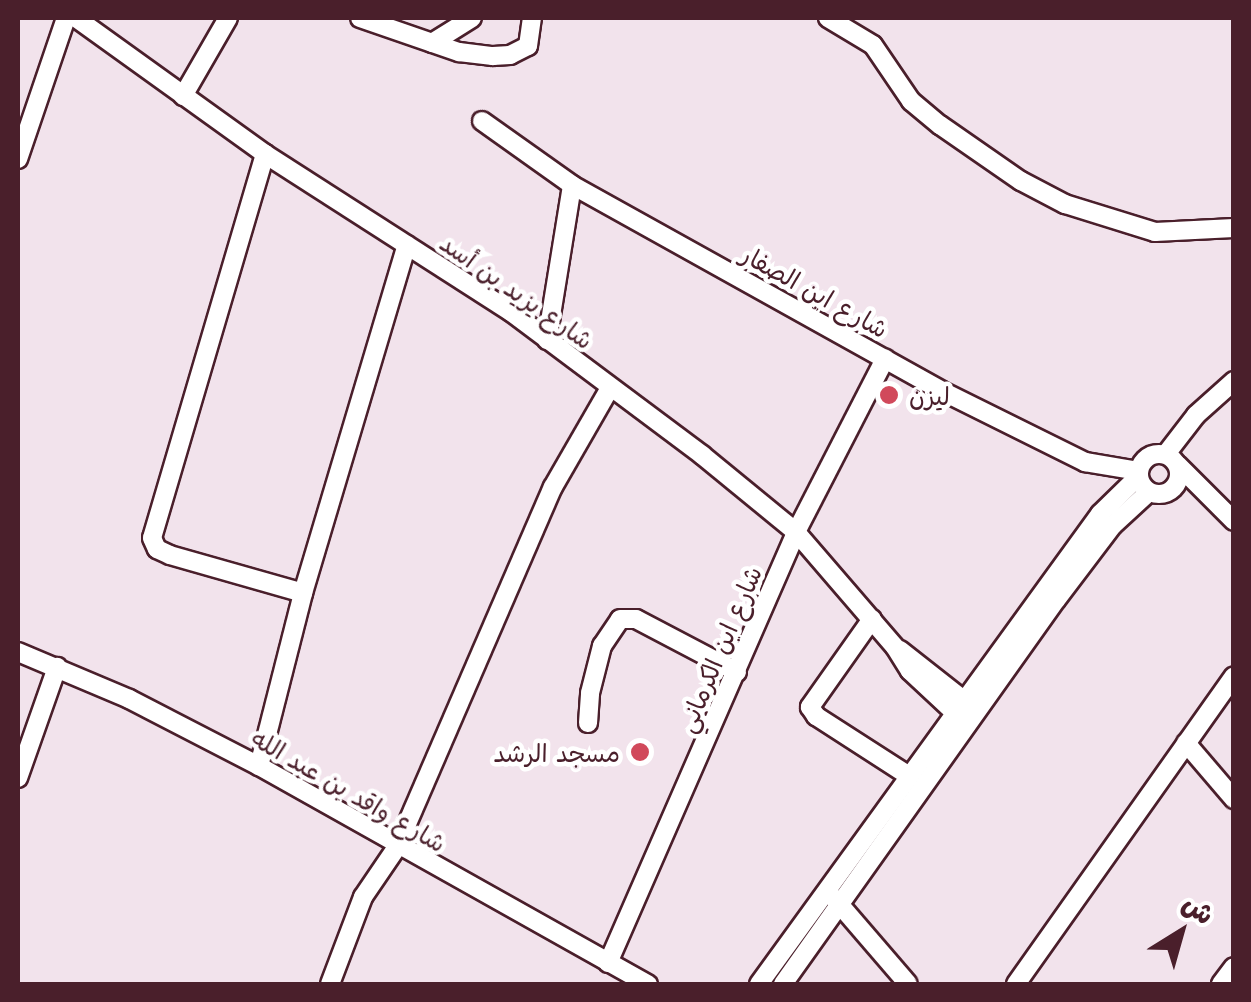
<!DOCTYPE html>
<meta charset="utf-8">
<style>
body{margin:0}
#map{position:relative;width:1251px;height:1002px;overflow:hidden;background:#f2e3ec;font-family:"Playpen Sans","Playpen Sans Arabic",sans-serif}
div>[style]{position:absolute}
.roads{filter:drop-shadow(2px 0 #4a1f2b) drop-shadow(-2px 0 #4a1f2b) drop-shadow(0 2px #4a1f2b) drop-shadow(0 -2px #4a1f2b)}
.minor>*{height:18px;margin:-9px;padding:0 9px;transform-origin:9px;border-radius:9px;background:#fff}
.minor>.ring{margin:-9px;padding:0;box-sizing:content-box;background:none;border:18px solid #fff;border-radius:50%}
.dots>*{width:28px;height:28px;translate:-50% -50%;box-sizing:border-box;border:5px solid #fff;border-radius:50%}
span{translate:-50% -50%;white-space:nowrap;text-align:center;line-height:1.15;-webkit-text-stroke:9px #fff;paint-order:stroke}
.street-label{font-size:25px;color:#4a1f2b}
.poi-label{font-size:25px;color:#4a1f2b}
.left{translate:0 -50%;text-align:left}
.right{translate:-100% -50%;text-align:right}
.frame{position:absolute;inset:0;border:20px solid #4a1f2b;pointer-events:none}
.north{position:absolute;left:1131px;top:882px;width:100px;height:100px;-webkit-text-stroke:8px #fff;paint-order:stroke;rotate:37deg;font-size:28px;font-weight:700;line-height:40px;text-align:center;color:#4a1f2b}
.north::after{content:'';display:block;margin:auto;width:35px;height:45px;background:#4a1f2b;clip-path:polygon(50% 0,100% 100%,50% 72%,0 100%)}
</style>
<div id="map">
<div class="roads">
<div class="minor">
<div style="left:76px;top:18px;width:233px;rotate:35.7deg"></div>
<div style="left:265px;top:154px;width:292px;rotate:32.7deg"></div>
<div style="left:511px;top:312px;width:239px;rotate:36.8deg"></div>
<div style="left:702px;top:455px;width:122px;rotate:39.3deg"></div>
<div style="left:796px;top:532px;width:152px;rotate:49.3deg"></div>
<div style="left:895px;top:647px;width:28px;rotate:58deg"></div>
<div style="left:910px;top:671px;width:78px;rotate:42.9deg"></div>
<div style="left:360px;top:18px;width:105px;rotate:19deg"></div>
<div style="left:459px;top:52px;width:34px;rotate:7deg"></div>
<div style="left:493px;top:56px;width:17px;rotate:-3deg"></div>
<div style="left:510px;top:55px;width:20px;rotate:-27deg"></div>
<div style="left:528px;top:46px;width:28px;rotate:-82deg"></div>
<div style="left:828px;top:18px;width:52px;rotate:31deg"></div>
<div style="left:873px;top:45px;width:68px;rotate:55.8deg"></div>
<div style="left:911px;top:101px;width:38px;rotate:40deg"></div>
<div style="left:940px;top:125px;width:98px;rotate:34.7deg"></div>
<div style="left:1021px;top:181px;width:50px;rotate:27.6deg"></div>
<div style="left:1065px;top:204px;width:94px;rotate:17.3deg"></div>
<div style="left:1155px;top:232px;width:79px;rotate:-2.9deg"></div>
<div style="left:432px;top:43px;width:47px;rotate:-32deg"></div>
<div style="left:183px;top:96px;width:90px;rotate:-60deg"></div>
<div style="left:482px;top:121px;width:110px;rotate:35.4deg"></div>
<div style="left:572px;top:185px;width:423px;rotate:29.1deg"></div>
<div style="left:942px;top:391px;width:160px;rotate:26.4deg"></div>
<div style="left:1085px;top:462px;width:55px;rotate:9.5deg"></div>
<div style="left:265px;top:154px;width:400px;rotate:106.4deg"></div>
<div style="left:152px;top:538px;width:12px;rotate:66deg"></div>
<div style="left:157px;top:549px;width:14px;rotate:25deg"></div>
<div style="left:170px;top:555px;width:138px;rotate:15.9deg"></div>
<div style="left:18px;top:159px;width:149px;rotate:-71.2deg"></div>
<div style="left:547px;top:340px;width:157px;rotate:-80.8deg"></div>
<div class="ring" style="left:1139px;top:454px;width:22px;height:22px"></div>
<div style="left:1166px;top:454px;width:49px;rotate:-52.4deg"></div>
<div style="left:1196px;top:415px;width:51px;rotate:-41.8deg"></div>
<div style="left:1178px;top:465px;width:79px;rotate:45deg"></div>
<div style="left:872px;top:619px;width:108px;rotate:125.2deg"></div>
<div style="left:810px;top:707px;width:11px;rotate:56deg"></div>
<div style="left:816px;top:716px;width:111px;rotate:32.8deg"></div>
<div style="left:900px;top:650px;width:89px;rotate:38.2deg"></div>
<div style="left:18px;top:652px;width:121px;rotate:22.9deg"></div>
<div style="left:129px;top:699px;width:146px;rotate:27.3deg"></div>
<div style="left:259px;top:766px;width:446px;rotate:29.3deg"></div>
<div style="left:588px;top:723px;width:30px;rotate:-86deg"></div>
<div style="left:590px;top:693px;width:49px;rotate:-75.7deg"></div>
<div style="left:602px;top:646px;width:32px;rotate:-56deg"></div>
<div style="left:620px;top:619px;width:16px"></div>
<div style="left:636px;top:619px;width:114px;rotate:27.7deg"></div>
<div style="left:1186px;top:743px;width:74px;rotate:49.4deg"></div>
<div style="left:259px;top:766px;width:179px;rotate:-75.7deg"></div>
<div style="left:303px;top:593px;width:363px;rotate:-73.4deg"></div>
<div style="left:18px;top:778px;width:118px;rotate:-70.6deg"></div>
<div style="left:834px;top:898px;width:113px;rotate:49.3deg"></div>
<div style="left:608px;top:963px;width:470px;rotate:-66.4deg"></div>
<div style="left:796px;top:532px;width:195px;rotate:-62.8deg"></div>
<div style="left:330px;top:984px;width:93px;rotate:-69.2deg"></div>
<div style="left:363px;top:897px;width:60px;rotate:-55.8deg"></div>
<div style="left:397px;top:847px;width:392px;rotate:-66.6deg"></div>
<div style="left:553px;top:487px;width:114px;rotate:-60.1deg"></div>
<div style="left:759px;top:984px;width:581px;rotate:-54.04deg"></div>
<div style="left:1100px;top:514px;width:54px;rotate:-44.3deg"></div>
<div style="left:783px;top:984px;width:471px;rotate:-54.6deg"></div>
<div style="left:1056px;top:600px;width:94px;rotate:-52.8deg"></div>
<div style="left:1113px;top:525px;width:49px;rotate:-42.5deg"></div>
<div style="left:1016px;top:984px;width:377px;rotate:-54.7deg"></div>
<div style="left:1221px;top:984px;width:21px;rotate:-53deg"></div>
</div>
</div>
<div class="dots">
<div style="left:889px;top:395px;background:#d1495b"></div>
<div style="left:640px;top:752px;background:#d1495b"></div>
</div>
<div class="street-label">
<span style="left:517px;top:291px;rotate:35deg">شارع يزيد بن أسد</span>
<span style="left:815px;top:291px;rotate:29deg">شارع ابن الصفار</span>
<span style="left:719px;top:649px;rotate:-67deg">شارع ابن الكرماني</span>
<span style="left:349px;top:790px;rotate:30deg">شارع واقد بن عبد الله</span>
</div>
<div class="poi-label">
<span class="left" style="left:909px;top:395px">ليزن</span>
<span class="right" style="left:620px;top:752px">مسجد الرشد</span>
</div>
<div class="frame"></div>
<div class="north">ش</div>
</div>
